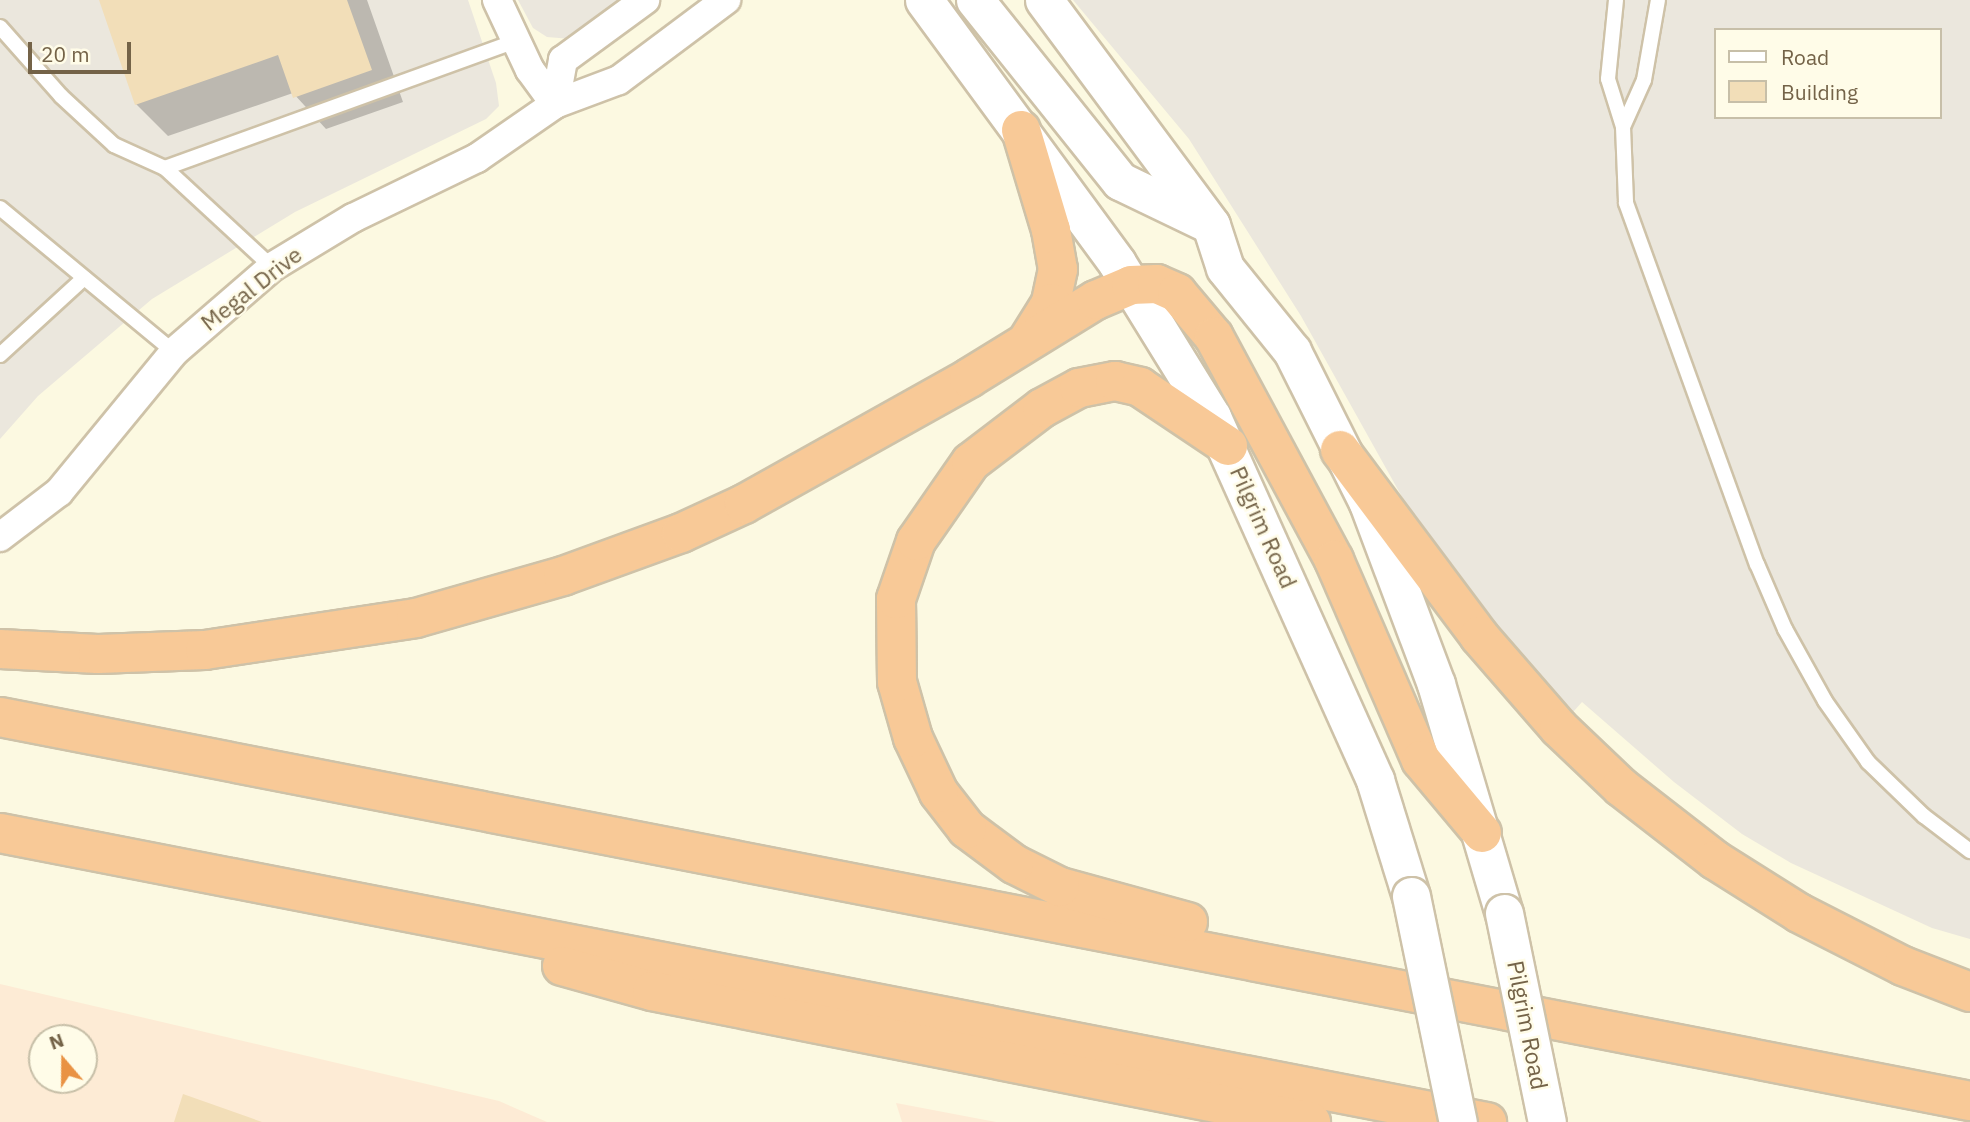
<!DOCTYPE html>
<style>
body{margin:0}
#map{position:relative;width:1970px;height:1122px;overflow:hidden;background:#fcf9e1;font-family:"IBM Plex Sans",sans-serif}
div>[style]{position:absolute}
.commercial>*{inset:0;background:#fdebd5}
.industrial>*{inset:0;background:#ebe7dd}
.shadow>*{inset:0;background:#0003}
.building>*{inset:0;background:#f2deb8}
.roads{filter:drop-shadow(2px 0 #cec2a8) drop-shadow(-2px 0 #cec2a8) drop-shadow(0 2px #cec2a8) drop-shadow(0 -2px #cec2a8)}
.service>*{height:14px;margin:-7px;padding:0 7px;transform-origin:7px;border-radius:7px;background:#fff}
.minor>*{height:28px;margin:-14px;padding:0 14px;transform-origin:14px;border-radius:14px;background:#fff}
.tertiary>*{height:37px;margin:-18.5px;padding:0 18.5px;transform-origin:18.5px;border-radius:18.5px;background:#fff}
.motorway>*{height:38px;margin:-19px;padding:0 19px;transform-origin:19px;border-radius:19px;background:#f8c997}
.bridges{filter:drop-shadow(2px 0 #cec2a8) drop-shadow(-2px 0 #cec2a8) drop-shadow(0 2px #cec2a8) drop-shadow(0 -2px #cec2a8)}
.tertiary-bridge>*{height:37px;margin:-18.5px;padding:0 18.5px;transform-origin:18.5px;border-radius:18.5px;background:#fff}
span{translate:-50% -50%;white-space:nowrap;text-align:center;line-height:1.15;-webkit-text-stroke:5px #fffce8;paint-order:stroke}
.street-label{font-size:23px;color:#746348}
.legend{position:absolute;left:1714px;top:28px;width:228px;height:91px;box-sizing:border-box;background:#fffce8;border:2px solid #c7bfa8;margin:0;padding:9px 12px;list-style:none;font-size:21px;color:#746348}
.legend li{display:flex;align-items:center;gap:14px;height:35px}
.legend b{width:35px;border:2px solid #c7bfa8}
.north{position:absolute;left:28px;top:1024px;width:70px;height:70px;box-sizing:border-box;background:#fffce8;border:2px solid #c7bfa8;border-radius:50%;rotate:340deg;font-size:19px;font-weight:700;line-height:28px;text-align:center;color:#746348}
.north::after{content:'';display:block;margin:auto;width:24px;height:32px;background:#e99244;clip-path:polygon(50% 0,100% 100%,50% 72%,0 100%)}
.scale{position:absolute;left:28px;top:42px;width:103px;height:32px;box-sizing:border-box;border:4px solid #746348;border-top:0;padding-left:9px;font-size:21px;line-height:24px;white-space:nowrap;color:#746348;-webkit-text-stroke:5px #fffce8;paint-order:stroke}
</style>
<div id="map">
<div class="commercial">
<div style="clip-path:polygon(evenodd,0 984px,499px 1101px,547px 1122px,0 1122px,0 984px,42px 1038px,84px 1038px,84px 1080px,42px 1080px,42px 1038px)"></div>
<div style="clip-path:polygon(896px 1103px,996px 1122px,902px 1122px)"></div>
</div>
<div class="industrial">
<div style="clip-path:polygon(0 0,468px 0,496px 83px,499px 106px,486px 119px,295px 212px,152px 299px,38px 396px,0 439px)"></div>
<div style="clip-path:polygon(518px 0,654px 0,571px 39px,547px 37px,533px 28px)"></div>
<div style="clip-path:polygon(evenodd,1073px 0,1970px 0,1970px 939px,1932px 928px,1791px 863px,1742px 834px,1674px 782px,1582px 702px,1565px 721px,1455px 580px,1411px 513px,1301px 316px,1189px 139px,1073px 0,1716px 30px,1940px 30px,1940px 117px,1716px 117px,1716px 30px)"></div>
</div>
<div class="shadow">
<div style="clip-path:polygon(100px 0,367px 0,403px 102px,326px 129px,293px 93px,168px 136px,136px 104px)"></div>
</div>
<div class="building">
<div style="clip-path:polygon(99px 0,347px 0,372px 70px,293px 98px,278px 55px,135px 105px)"></div>
<div style="clip-path:polygon(183px 1094px,262px 1122px,174px 1122px)"></div>
</div>
<div class="roads">
<div class="service">
<div style="left:1616px;top:0;width:79px;rotate:95.8deg"></div>
<div style="left:1608px;top:79px;width:50px;rotate:72.6deg"></div>
<div style="left:1623px;top:127px;width:76px;rotate:87.7deg"></div>
<div style="left:1626px;top:203px;width:384px;rotate:70.1deg"></div>
<div style="left:1757px;top:564px;width:71px;rotate:66.7deg"></div>
<div style="left:1785px;top:629px;width:82px;rotate:60.9deg"></div>
<div style="left:1825px;top:701px;width:75px;rotate:54.8deg"></div>
<div style="left:1868px;top:762px;width:78px;rotate:44deg"></div>
<div style="left:1924px;top:816px;width:58px;rotate:37.3deg"></div>
<div style="left:0;top:27px;width:92px;rotate:48.5deg"></div>
<div style="left:61px;top:96px;width:72px;rotate:42.8deg"></div>
<div style="left:114px;top:145px;width:56px;rotate:24.3deg"></div>
<div style="left:165px;top:168px;width:146px;rotate:42.8deg"></div>
<div style="left:1623px;top:127px;width:51px;rotate:-65.9deg"></div>
<div style="left:1644px;top:80px;width:81px;rotate:-80.1deg"></div>
<div style="left:165px;top:168px;width:372px;rotate:-19.9deg"></div>
<div style="left:0;top:208px;width:226px;rotate:39.6deg"></div>
<div style="left:0;top:355px;width:114px;rotate:-42.5deg"></div>
</div>
<div class="minor">
<div style="left:497px;top:0;width:77px;rotate:64.8deg"></div>
<div style="left:530px;top:70px;width:42px;rotate:53.7deg"></div>
<div style="left:555px;top:104px;width:45px;rotate:-79.7deg"></div>
<div style="left:563px;top:60px;width:102px;rotate:-36.2deg"></div>
<div style="left:0;top:537px;width:74px;rotate:-37.3deg"></div>
<div style="left:59px;top:492px;width:181px;rotate:-50.6deg"></div>
<div style="left:174px;top:352px;width:130px;rotate:-40.9deg"></div>
<div style="left:272px;top:267px;width:95px;rotate:-31.2deg"></div>
<div style="left:353px;top:218px;width:138px;rotate:-25.8deg"></div>
<div style="left:477px;top:158px;width:95px;rotate:-34.7deg"></div>
<div style="left:555px;top:104px;width:68px;rotate:-20.6deg"></div>
<div style="left:619px;top:80px;width:134px;rotate:-36.8deg"></div>
</div>
<div class="tertiary">
<div style="left:924px;top:0;width:326px;rotate:53.7deg"></div>
<div style="left:1117px;top:263px;width:181px;rotate:58.3deg"></div>
<div style="left:1212px;top:417px;width:398px;rotate:65.8deg"></div>
<div style="left:1375px;top:780px;width:121px;rotate:72.8deg"></div>
<div style="left:975px;top:0;width:232px;rotate:51.3deg"></div>
<div style="left:1120px;top:181px;width:97px;rotate:25.8deg"></div>
<div style="left:1044px;top:0;width:280px;rotate:53.4deg"></div>
<div style="left:1211px;top:225px;width:45px;rotate:72deg"></div>
<div style="left:1225px;top:268px;width:107px;rotate:51.1deg"></div>
<div style="left:1292px;top:351px;width:170px;rotate:63.4deg"></div>
<div style="left:1368px;top:503px;width:193px;rotate:69.4deg"></div>
<div style="left:1436px;top:684px;width:239px;rotate:73.5deg"></div>
</div>
<div class="motorway">
<div style="left:1021px;top:130px;width:104px;rotate:73.3deg"></div>
<div style="left:1051px;top:230px;width:40px;rotate:80deg"></div>
<div style="left:1058px;top:269px;width:35px;rotate:102deg"></div>
<div style="left:1051px;top:303px;width:44px;rotate:121.9deg"></div>
<div style="left:1340px;top:450px;width:232px;rotate:53.2deg"></div>
<div style="left:1479px;top:636px;width:122px;rotate:49deg"></div>
<div style="left:1559px;top:728px;width:86px;rotate:43.6deg"></div>
<div style="left:1621px;top:787px;width:119px;rotate:37.8deg"></div>
<div style="left:1715px;top:860px;width:99px;rotate:32.2deg"></div>
<div style="left:1799px;top:913px;width:117px;rotate:27deg"></div>
<div style="left:1903px;top:966px;width:72px;rotate:21.2deg"></div>
<div style="left:0;top:649px;width:98px;rotate:2.9deg"></div>
<div style="left:98px;top:654px;width:107px;rotate:-2.1deg"></div>
<div style="left:205px;top:650px;width:213px;rotate:-8.6deg"></div>
<div style="left:416px;top:618px;width:153px;rotate:-15.9deg"></div>
<div style="left:563px;top:576px;width:126px;rotate:-20deg"></div>
<div style="left:681px;top:533px;width:69px;rotate:-24.7deg"></div>
<div style="left:744px;top:504px;width:258px;rotate:-29.2deg"></div>
<div style="left:969px;top:378px;width:149px;rotate:-31.6deg"></div>
<div style="left:1096px;top:300px;width:38px;rotate:-23deg"></div>
<div style="left:1131px;top:285px;width:26px;rotate:-2deg"></div>
<div style="left:1157px;top:284px;width:22px;rotate:24deg"></div>
<div style="left:1177px;top:293px;width:57px;rotate:49.9deg"></div>
<div style="left:1214px;top:337px;width:253px;rotate:61.7deg"></div>
<div style="left:1334px;top:560px;width:218px;rotate:66.5deg"></div>
<div style="left:1421px;top:760px;width:95px;rotate:50.1deg"></div>
<div style="left:0;top:717px;width:2007px;rotate:11.03deg"></div>
<div style="left:0;top:833px;width:1515px;rotate:11deg"></div>
<div style="left:1188px;top:922px;width:133px;rotate:-164.7deg"></div>
<div style="left:1060px;top:887px;width:51px;rotate:-153.4deg"></div>
<div style="left:1014px;top:864px;width:59px;rotate:-143.3deg"></div>
<div style="left:967px;top:829px;width:46px;rotate:-127.9deg"></div>
<div style="left:939px;top:793px;width:61px;rotate:-115.3deg"></div>
<div style="left:913px;top:738px;width:58px;rotate:-105.9deg"></div>
<div style="left:897px;top:682px;width:83px;rotate:-90.7deg"></div>
<div style="left:896px;top:599px;width:61px;rotate:-71deg"></div>
<div style="left:916px;top:541px;width:96px;rotate:-55.2deg"></div>
<div style="left:971px;top:462px;width:89px;rotate:-37.3deg"></div>
<div style="left:1042px;top:408px;width:42px;rotate:-28.4deg"></div>
<div style="left:1079px;top:388px;width:37px;rotate:-11deg"></div>
<div style="left:1115px;top:381px;width:26px;rotate:13deg"></div>
<div style="left:1140px;top:387px;width:106px;rotate:33.8deg"></div>
<div style="left:562px;top:966px;width:93px;rotate:15.5deg"></div>
<div style="left:652px;top:991px;width:672px;rotate:11.24deg"></div>
</div>
</div>
<div class="bridges">
<div class="tertiary-bridge">
<div style="left:1411px;top:896px;width:231px;rotate:78.3deg"></div>
<div style="left:1504px;top:913px;width:213px;rotate:78.4deg"></div>
</div>
</div>
<div class="street-label">
<span style="left:251px;top:288px;rotate:-38deg">Megal Drive</span>
<span style="left:1264px;top:527px;rotate:66deg">Pilgrim Road</span>
<span style="left:1528px;top:1025px;rotate:79deg">Pilgrim Road</span>
</div>
<ul class="legend">
<li><b style="height:9px;background:#fff"></b>Road</li>
<li><b style="height:19px;background:#f2deb8"></b>Building</li>
</ul>
<div class="north">N</div>
<div class="scale">20 m</div>
</div>
